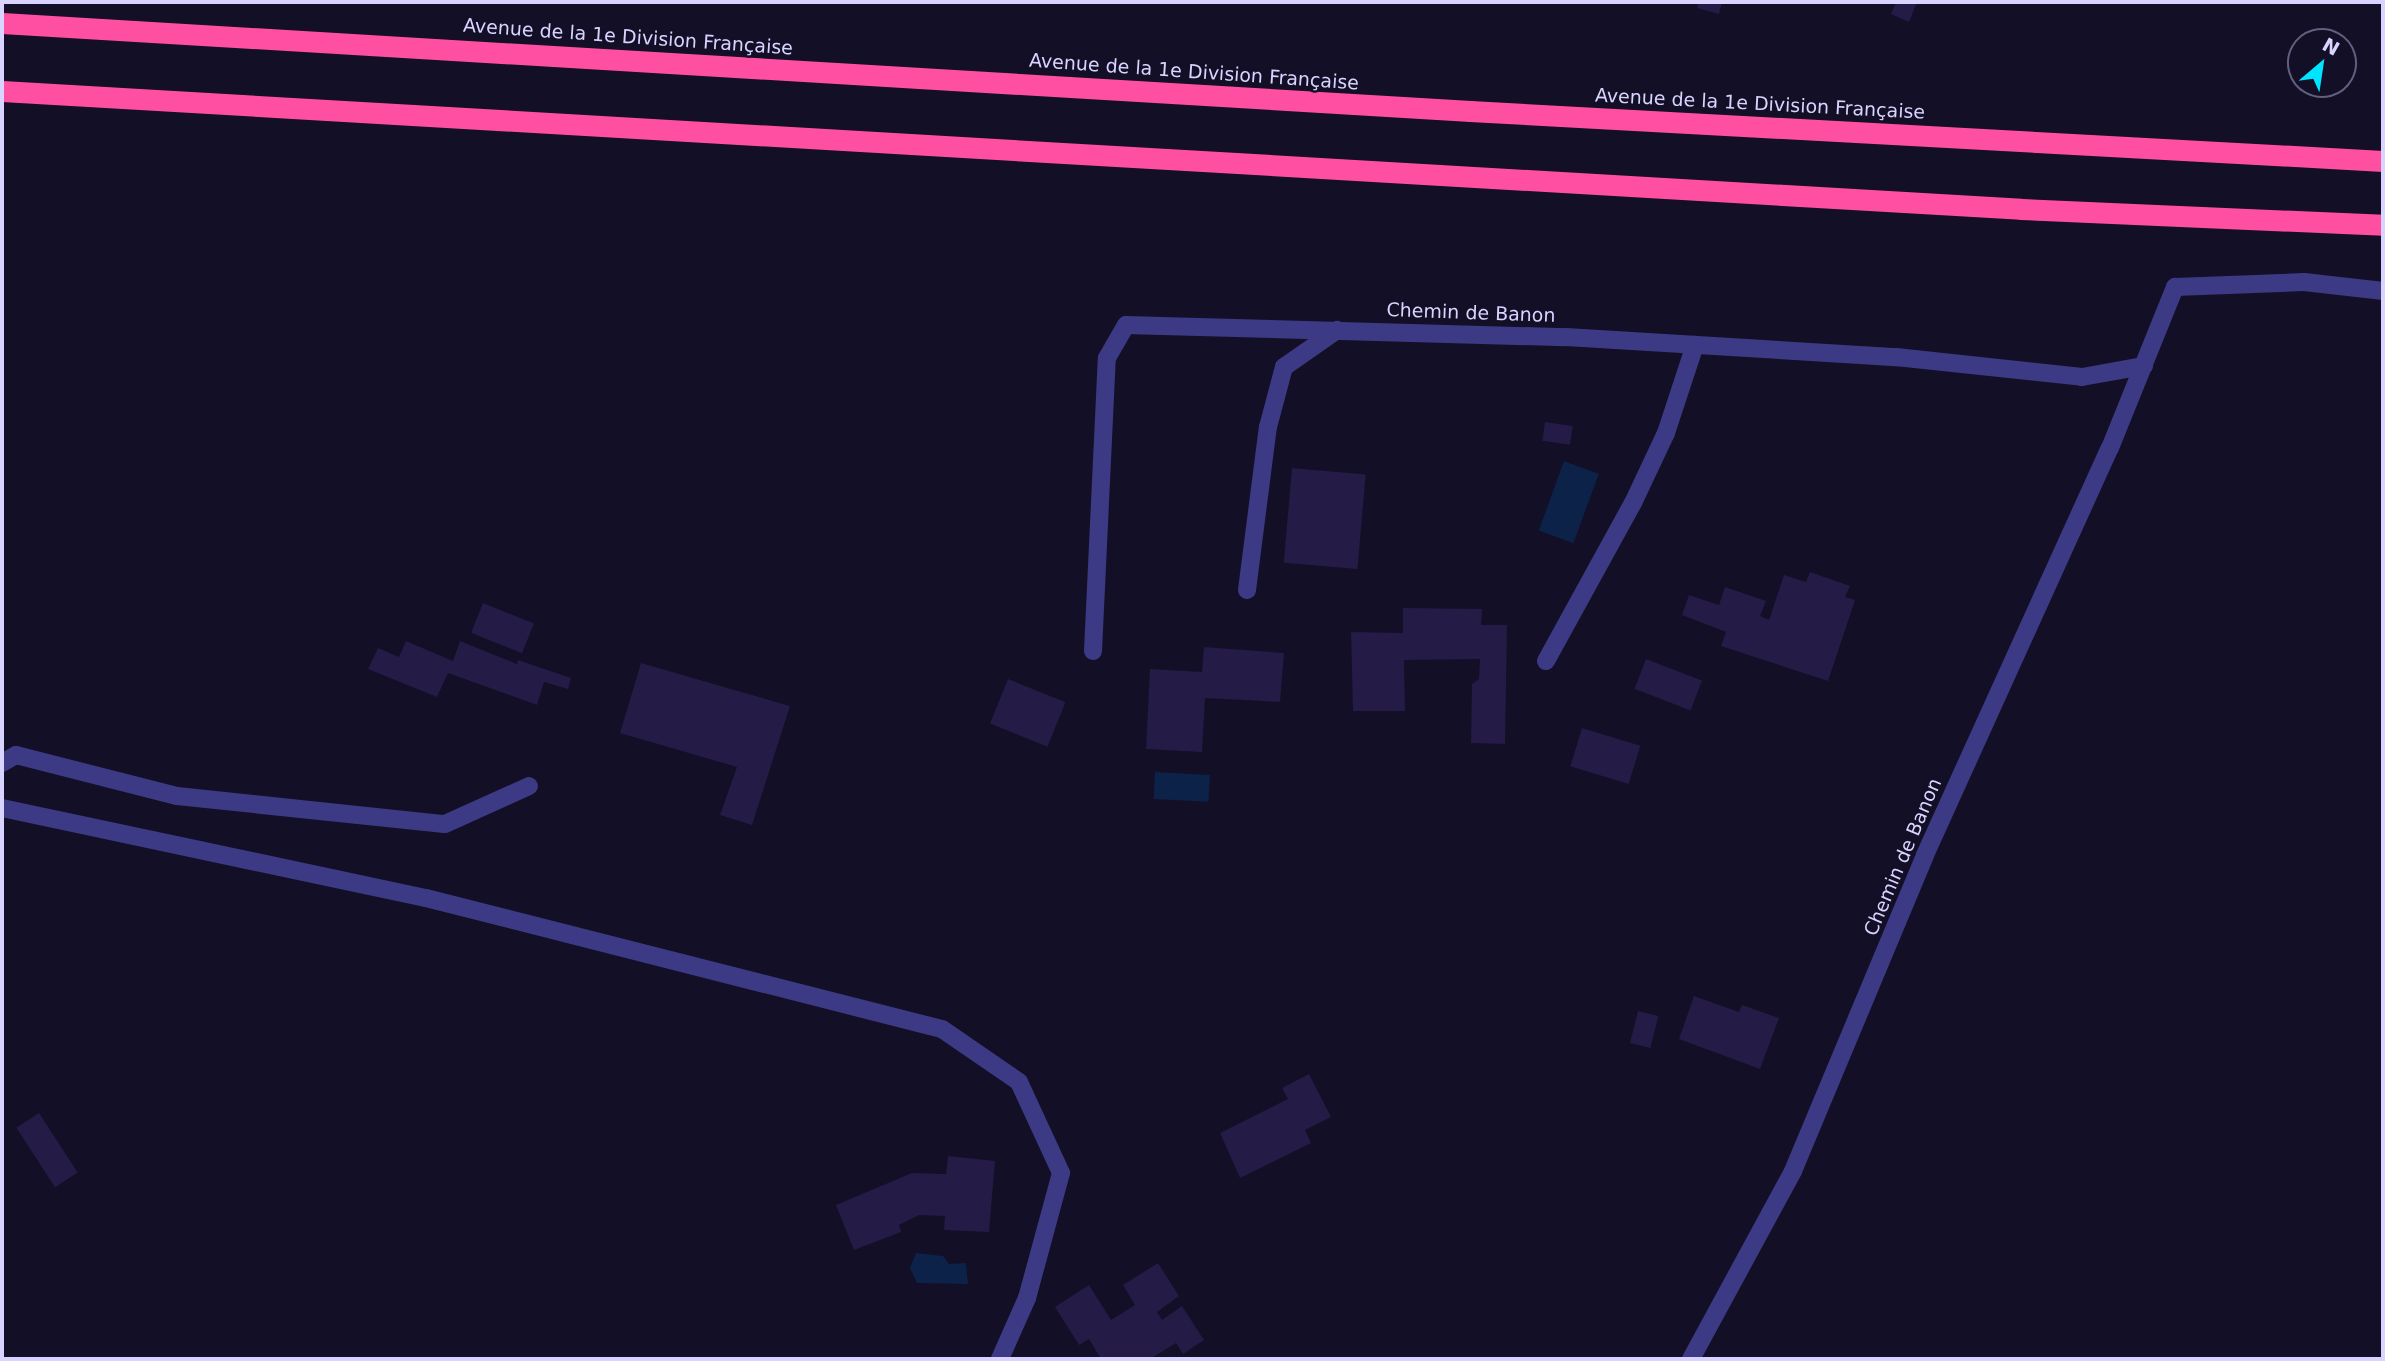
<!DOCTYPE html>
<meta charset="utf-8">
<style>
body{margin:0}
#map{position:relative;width:2385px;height:1361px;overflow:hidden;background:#130f26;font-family:"DejaVu Sans",sans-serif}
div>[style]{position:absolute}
.water>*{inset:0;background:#0c2248;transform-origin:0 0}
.building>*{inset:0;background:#241b47;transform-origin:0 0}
.lane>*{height:18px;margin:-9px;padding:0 9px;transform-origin:9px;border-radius:9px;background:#3d3a85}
.street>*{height:18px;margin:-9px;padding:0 9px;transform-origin:9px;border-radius:9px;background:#3d3a85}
.highway>*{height:21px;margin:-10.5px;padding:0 10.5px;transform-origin:10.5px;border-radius:10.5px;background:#ff4fa3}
span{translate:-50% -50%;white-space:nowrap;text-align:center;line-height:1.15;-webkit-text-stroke:5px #130f26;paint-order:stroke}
.street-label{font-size:19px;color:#d9d4ff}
.frame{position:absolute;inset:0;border:4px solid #d9d4ff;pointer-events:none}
.north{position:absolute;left:2287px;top:28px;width:70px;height:70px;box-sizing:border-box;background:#130f26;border:2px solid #625e7d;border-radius:50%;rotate:29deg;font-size:19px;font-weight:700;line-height:28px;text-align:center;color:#d9d4ff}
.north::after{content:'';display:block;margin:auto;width:24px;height:32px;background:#00e5ff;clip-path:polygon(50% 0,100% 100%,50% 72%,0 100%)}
</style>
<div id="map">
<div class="water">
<div style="left:1564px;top:461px;width:37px;height:74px;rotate:20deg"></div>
<div style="left:1155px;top:772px;width:55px;height:27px;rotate:3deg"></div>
<div style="clip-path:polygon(916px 1253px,943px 1256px,949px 1264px,966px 1263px,968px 1284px,917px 1283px,910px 1268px)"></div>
</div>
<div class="building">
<div style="clip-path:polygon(1698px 2px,1722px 2px,1719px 14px,1697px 8px)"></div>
<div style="clip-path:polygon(1896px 2px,1917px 2px,1909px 22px,1891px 14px)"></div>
<div style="left:1545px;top:422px;width:28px;height:19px;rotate:8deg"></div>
<div style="left:1292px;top:468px;width:74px;height:95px;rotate:5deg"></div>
<div style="clip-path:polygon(1810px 572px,1850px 586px,1845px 597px,1855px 600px,1828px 681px,1721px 646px,1726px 632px,1682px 615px,1689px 595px,1719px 605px,1725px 587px,1766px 601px,1760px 616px,1769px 620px,1784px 575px,1806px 582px)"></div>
<div style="left:483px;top:603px;width:55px;height:32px;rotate:22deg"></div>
<div style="clip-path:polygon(1403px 608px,1482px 609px,1481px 625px,1507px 625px,1505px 744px,1471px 743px,1472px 684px,1479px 679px,1480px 659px,1404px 660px,1405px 711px,1353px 711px,1351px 632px,1403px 633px)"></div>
<div style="clip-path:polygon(406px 641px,453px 661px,460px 641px,517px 664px,518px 660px,571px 678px,568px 689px,544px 682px,537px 705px,448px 673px,437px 697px,368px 669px,378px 648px,399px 657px)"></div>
<div style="clip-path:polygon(1204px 647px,1284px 653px,1280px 702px,1205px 698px,1202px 752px,1146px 749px,1150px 669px,1202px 672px)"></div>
<div style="left:1646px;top:659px;width:60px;height:32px;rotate:21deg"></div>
<div style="clip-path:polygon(641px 663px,790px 706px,752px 825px,720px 815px,737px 767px,620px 733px)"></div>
<div style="left:1008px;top:679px;width:62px;height:48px;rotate:22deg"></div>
<div style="left:1582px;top:728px;width:61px;height:40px;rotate:17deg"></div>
<div style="clip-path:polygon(1694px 996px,1739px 1012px,1742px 1005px,1779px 1018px,1760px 1069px,1679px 1039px)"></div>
<div style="left:1638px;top:1011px;width:21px;height:33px;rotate:14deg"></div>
<div style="clip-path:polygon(1309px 1074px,1331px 1117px,1305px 1130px,1311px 1143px,1240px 1178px,1220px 1133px,1288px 1099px,1282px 1088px)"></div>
<div style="left:39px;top:1113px;width:71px;height:27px;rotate:57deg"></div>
<div style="clip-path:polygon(948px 1156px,995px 1161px,989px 1232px,944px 1230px,945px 1216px,919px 1215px,899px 1225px,901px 1232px,854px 1250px,836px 1205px,912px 1173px,946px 1174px)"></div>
<div style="clip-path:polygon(1158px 1263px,1179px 1296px,1157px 1312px,1162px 1320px,1182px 1306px,1204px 1340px,1183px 1354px,1176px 1343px,1150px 1359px,1101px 1359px,1089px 1339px,1079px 1345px,1055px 1307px,1089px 1285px,1111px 1320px,1135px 1305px,1123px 1285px)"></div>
</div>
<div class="lane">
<div style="left:1247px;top:590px;width:164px;rotate:-82.7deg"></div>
<div style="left:1268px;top:427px;width:62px;rotate:-75.1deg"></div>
<div style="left:1284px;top:367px;width:65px;rotate:-34.9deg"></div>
<div style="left:1093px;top:651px;width:293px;rotate:-87.3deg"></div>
<div style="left:1107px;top:358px;width:38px;rotate:-60deg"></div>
<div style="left:1126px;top:325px;width:440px;rotate:1.6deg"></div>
<div style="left:1566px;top:337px;width:331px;rotate:3.5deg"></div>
<div style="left:1896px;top:357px;width:187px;rotate:6.1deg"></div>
<div style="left:2082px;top:377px;width:63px;rotate:-10.1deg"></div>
<div style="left:1546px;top:661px;width:180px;rotate:-61.2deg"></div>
<div style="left:1633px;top:503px;width:77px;rotate:-64.8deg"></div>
<div style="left:1666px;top:433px;width:93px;rotate:-71.8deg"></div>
<div style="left:2px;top:763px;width:16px;rotate:-30deg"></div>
<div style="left:16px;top:755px;width:166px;rotate:14.3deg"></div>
<div style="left:177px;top:796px;width:269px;rotate:6deg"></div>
<div style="left:445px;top:824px;width:92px;rotate:-24.3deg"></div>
<div style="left:2px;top:808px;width:433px;rotate:12deg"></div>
<div style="left:426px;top:898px;width:532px;rotate:14.25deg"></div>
<div style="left:942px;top:1029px;width:93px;rotate:34.5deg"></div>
<div style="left:1019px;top:1082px;width:100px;rotate:65.2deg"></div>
<div style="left:1061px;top:1173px;width:130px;rotate:105.2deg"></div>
<div style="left:1027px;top:1298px;width:67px;rotate:113.9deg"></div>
</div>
<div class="street">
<div style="left:1691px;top:1359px;width:214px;rotate:-61.5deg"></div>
<div style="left:1793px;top:1171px;width:342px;rotate:-67.3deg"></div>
<div style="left:1925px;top:855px;width:447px;rotate:-65.6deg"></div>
<div style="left:2110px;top:448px;width:174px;rotate:-68deg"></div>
<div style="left:2175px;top:287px;width:129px;rotate:-2.2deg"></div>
<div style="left:2304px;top:282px;width:80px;rotate:6.5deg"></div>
</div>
<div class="highway">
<div style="left:2px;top:23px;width:1471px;rotate:3.43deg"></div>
<div style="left:1470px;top:111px;width:914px;rotate:3.13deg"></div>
<div style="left:2px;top:91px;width:2022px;rotate:3.34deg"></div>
<div style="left:2021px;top:209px;width:362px;rotate:2.5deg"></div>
</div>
<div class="street-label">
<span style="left:628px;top:37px;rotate:4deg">Avenue de la 1e Division Française</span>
<span style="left:1194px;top:72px;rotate:4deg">Avenue de la 1e Division Française</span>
<span style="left:1760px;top:104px;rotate:3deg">Avenue de la 1e Division Française</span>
<span style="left:1471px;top:313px;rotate:2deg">Chemin de Banon</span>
<span style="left:1903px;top:857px;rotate:-67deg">Chemin de Banon</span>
</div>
<div class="frame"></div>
<div class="north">N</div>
</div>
